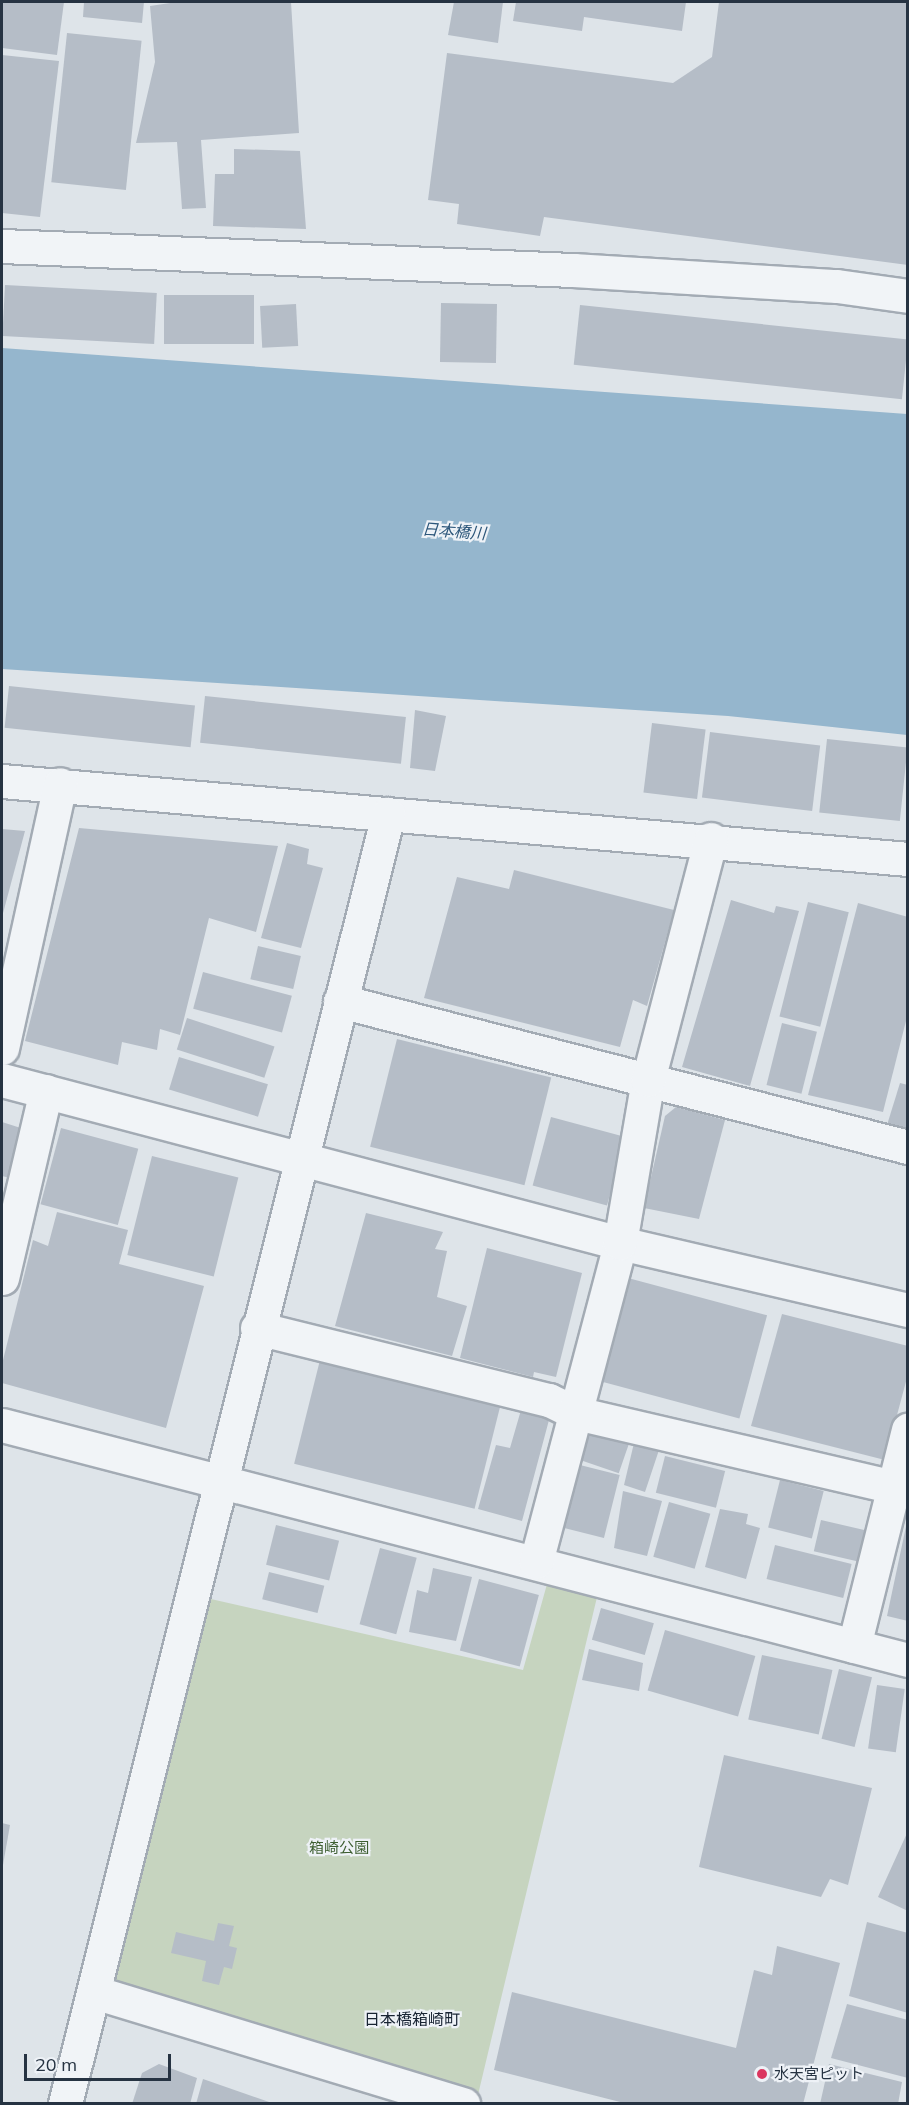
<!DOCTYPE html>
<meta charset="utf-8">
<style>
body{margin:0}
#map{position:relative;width:909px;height:2105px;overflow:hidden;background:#dee4e9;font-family:Mulish,"Noto Sans JP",sans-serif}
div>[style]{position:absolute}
.green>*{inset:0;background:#c6d4bf}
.water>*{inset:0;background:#95b6cd}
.building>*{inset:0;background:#b5bdc7;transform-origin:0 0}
.roads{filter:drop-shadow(2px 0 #a3abb4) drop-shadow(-2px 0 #a3abb4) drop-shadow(0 2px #a3abb4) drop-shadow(0 -2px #a3abb4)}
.minor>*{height:33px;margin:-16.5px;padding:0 16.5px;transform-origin:16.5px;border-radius:16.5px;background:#f1f4f7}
.dots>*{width:16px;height:16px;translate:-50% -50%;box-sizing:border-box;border:3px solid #eef2f7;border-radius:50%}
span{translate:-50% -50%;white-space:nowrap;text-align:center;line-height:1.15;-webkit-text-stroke:4.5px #eef2f7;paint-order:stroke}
.park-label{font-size:15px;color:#3e5f32}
.poi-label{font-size:15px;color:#263342}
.left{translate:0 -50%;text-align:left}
.water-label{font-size:16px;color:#2c567a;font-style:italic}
.neighbourhood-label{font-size:16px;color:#182433}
.frame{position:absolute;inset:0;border:3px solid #263342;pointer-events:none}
.scale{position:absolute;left:24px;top:2054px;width:147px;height:27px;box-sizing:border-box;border:3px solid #263342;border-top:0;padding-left:8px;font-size:18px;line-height:21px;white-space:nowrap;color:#263342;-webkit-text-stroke:4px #eef2f7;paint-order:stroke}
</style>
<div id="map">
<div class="green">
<div style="clip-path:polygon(549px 1577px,598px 1593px,477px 2099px,108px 1981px,202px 1597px,523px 1670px)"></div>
</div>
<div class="water">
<div style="clip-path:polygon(2px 348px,907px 414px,907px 735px,728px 716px,2px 669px)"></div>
</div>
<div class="building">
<div style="clip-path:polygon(2px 2px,64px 2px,57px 55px,2px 48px)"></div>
<div style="clip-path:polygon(84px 2px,144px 2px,142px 23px,83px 17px)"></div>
<div style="clip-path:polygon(177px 2px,291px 2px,299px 133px,201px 140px,206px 208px,182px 209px,177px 142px,136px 143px,155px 62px,150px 6px)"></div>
<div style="clip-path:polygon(454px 2px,503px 2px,498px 43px,448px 35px)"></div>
<div style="clip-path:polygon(516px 2px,686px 2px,682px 31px,584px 17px,582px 31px,513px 21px)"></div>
<div style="clip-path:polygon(719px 2px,908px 2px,908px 265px,544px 217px,540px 236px,457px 224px,459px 204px,428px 200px,447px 53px,673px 83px,712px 57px)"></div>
<div style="left:67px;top:33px;width:75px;height:150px;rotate:6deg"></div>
<div style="clip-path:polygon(2px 55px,59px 61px,40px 217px,2px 213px)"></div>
<div style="clip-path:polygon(234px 149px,300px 151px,306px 229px,213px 226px,215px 174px,234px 174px)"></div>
<div style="left:5px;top:285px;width:152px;height:51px;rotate:3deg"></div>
<div style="left:164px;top:295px;width:90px;height:49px"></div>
<div style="left:441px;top:303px;width:56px;height:59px;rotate:1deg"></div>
<div style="left:296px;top:304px;width:42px;height:36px;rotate:87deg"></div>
<div style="left:580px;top:305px;width:330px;height:60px;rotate:6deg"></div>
<div style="left:9px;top:686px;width:187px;height:42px;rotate:6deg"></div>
<div style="left:205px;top:696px;width:202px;height:47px;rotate:6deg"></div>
<div style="clip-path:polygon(415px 710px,446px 716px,435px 771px,410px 768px)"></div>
<div style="left:652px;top:723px;width:54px;height:70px;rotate:7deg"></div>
<div style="left:710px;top:732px;width:111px;height:66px;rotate:7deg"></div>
<div style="left:827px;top:739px;width:81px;height:74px;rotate:6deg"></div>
<div style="clip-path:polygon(79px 828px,278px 846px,256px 932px,209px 918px,180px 1035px,160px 1029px,157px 1050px,122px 1042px,118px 1065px,25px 1041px)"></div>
<div style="clip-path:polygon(2px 829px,25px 831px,2px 917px)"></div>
<div style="clip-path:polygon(287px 843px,309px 849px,307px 864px,323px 868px,301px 948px,261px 938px)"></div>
<div style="clip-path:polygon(514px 870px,674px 910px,647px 1006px,633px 1000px,620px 1047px,424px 998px,457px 877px,509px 889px)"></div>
<div style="clip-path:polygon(731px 900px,774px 913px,776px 906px,799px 911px,750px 1086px,682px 1067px)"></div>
<div style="left:808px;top:902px;width:42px;height:118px;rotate:14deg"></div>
<div style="clip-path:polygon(858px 903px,908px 917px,908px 1013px,883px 1112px,808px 1095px)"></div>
<div style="left:258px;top:946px;width:44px;height:34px;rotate:13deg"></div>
<div style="left:203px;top:972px;width:92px;height:38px;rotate:15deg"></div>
<div style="left:187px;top:1018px;width:92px;height:33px;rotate:18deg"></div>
<div style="left:782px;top:1023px;width:36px;height:64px;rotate:14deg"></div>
<div style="left:397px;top:1039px;width:159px;height:111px;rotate:14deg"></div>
<div style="left:179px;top:1057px;width:93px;height:34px;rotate:17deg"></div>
<div style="clip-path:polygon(900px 1083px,908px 1085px,908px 1130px,887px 1125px)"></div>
<div style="clip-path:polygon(676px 1107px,725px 1120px,699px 1219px,644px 1208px,665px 1116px)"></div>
<div style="left:551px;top:1117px;width:77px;height:71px;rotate:15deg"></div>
<div style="clip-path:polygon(2px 1122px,27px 1130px,10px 1178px,2px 1176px)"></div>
<div style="left:61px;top:1128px;width:80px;height:79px;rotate:15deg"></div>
<div style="left:152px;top:1156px;width:89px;height:102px;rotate:14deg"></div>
<div style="clip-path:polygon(57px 1212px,128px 1230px,119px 1264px,204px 1286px,166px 1428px,2px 1383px,2px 1364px,33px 1240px,48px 1246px)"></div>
<div style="clip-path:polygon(366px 1213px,443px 1232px,435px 1249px,447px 1251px,437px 1297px,467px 1306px,452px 1356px,335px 1326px)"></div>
<div style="clip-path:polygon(487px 1248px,582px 1273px,556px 1377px,534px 1372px,533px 1377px,460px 1358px)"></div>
<div style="left:628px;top:1278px;width:144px;height:107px;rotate:15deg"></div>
<div style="clip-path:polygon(782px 1314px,908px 1346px,908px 1374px,885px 1460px,751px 1426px)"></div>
<div style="left:320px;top:1360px;width:186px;height:107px;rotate:14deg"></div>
<div style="clip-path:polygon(521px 1410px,544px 1412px,549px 1420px,522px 1521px,478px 1509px,496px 1445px,510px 1448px)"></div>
<div style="left:591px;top:1431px;width:40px;height:31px;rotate:19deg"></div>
<div style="clip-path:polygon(634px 1443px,659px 1450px,645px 1492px,624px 1485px)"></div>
<div style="left:665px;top:1456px;width:62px;height:38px;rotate:14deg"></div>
<div style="left:576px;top:1464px;width:45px;height:65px;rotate:14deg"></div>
<div style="left:780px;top:1480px;width:45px;height:49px;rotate:14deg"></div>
<div style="clip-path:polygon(623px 1491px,662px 1501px,647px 1556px,614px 1548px)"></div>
<div style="left:669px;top:1502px;width:43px;height:57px;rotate:16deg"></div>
<div style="clip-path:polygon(720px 1509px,748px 1514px,746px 1524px,760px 1528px,746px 1579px,705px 1567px)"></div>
<div style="clip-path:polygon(908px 1517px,908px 1621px,887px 1616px)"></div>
<div style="left:821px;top:1520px;width:51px;height:32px;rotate:13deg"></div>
<div style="left:276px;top:1525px;width:65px;height:41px;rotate:14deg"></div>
<div style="left:775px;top:1545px;width:79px;height:35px;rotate:14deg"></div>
<div style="left:380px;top:1548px;width:38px;height:79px;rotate:15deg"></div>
<div style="clip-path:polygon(433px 1568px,472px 1577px,456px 1641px,409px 1632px,417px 1590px,428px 1593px)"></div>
<div style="left:269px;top:1572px;width:57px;height:28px;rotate:14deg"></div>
<div style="left:479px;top:1579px;width:62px;height:74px;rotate:15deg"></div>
<div style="left:601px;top:1608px;width:55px;height:33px;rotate:16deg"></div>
<div style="left:665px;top:1630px;width:94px;height:63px;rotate:16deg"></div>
<div style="clip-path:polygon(589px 1649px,643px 1663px,639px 1691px,582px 1680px)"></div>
<div style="left:762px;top:1655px;width:72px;height:66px;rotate:12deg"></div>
<div style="left:839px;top:1669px;width:34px;height:72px;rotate:14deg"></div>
<div style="left:877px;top:1685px;width:28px;height:64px;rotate:8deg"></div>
<div style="clip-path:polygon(724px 1755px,872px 1788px,848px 1885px,830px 1879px,821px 1897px,699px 1867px)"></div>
<div style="clip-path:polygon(2px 1823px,10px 1825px,3px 1865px,2px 1865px)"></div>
<div style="clip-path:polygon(908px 1831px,908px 1911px,878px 1897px)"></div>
<div style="clip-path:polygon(867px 1922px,908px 1933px,908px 2013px,849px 1996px)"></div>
<div style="clip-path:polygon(218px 1923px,234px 1926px,229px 1946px,237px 1948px,232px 1969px,224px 1967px,219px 1985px,202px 1981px,206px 1961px,171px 1953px,176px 1932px,214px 1941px)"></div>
<div style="clip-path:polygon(777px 1946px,840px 1963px,803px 2104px,628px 2104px,494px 2070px,512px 1992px,736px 2048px,754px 1970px,772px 1975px)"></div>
<div style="clip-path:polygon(847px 2004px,908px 2020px,908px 2078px,831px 2058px)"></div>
<div style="clip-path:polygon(159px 2064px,197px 2078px,190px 2104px,132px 2104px,142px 2073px)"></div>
<div style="clip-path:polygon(829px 2064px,902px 2082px,898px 2104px,820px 2104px)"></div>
<div style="clip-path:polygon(203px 2079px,272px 2103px,272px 2104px,196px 2104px)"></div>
</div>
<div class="roads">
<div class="minor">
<div style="left:2px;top:246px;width:572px;rotate:2.41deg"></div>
<div style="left:573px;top:270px;width:264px;rotate:3.5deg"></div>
<div style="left:837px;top:286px;width:72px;rotate:8deg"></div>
<div style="left:2px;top:781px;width:909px;rotate:4.92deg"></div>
<div style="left:340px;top:1001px;width:586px;rotate:14.42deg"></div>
<div style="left:2px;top:1048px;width:270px;rotate:-77.6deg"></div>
<div style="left:2px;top:1080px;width:639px;rotate:14.78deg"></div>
<div style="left:620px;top:1243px;width:296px;rotate:13.1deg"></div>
<div style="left:2px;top:1278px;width:192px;rotate:-76.8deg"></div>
<div style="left:257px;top:1328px;width:301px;rotate:13.9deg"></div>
<div style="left:549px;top:1400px;width:30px;rotate:26deg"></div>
<div style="left:576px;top:1413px;width:341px;rotate:13.1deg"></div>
<div style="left:2px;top:1425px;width:936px;rotate:14.54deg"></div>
<div style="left:536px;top:1562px;width:330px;rotate:-75.2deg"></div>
<div style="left:620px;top:1243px;width:165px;rotate:-80.3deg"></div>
<div style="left:648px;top:1080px;width:249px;rotate:-75.4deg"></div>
<div style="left:854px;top:1646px;width:223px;rotate:-76deg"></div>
<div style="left:94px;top:1992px;width:386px;rotate:16.9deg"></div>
<div style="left:65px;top:2104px;width:1330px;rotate:-75.94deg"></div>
</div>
</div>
<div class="dots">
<div style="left:762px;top:2074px;background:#db365f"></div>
</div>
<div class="park-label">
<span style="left:339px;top:1848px">箱崎公園</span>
</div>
<div class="poi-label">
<span class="left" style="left:774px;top:2074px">水天宮ピット</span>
</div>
<div class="water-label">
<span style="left:454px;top:531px;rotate:4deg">日本橋川</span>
</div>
<div class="neighbourhood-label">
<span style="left:412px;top:2019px">日本橋箱崎町</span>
</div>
<div class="frame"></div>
<div class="scale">20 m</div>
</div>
